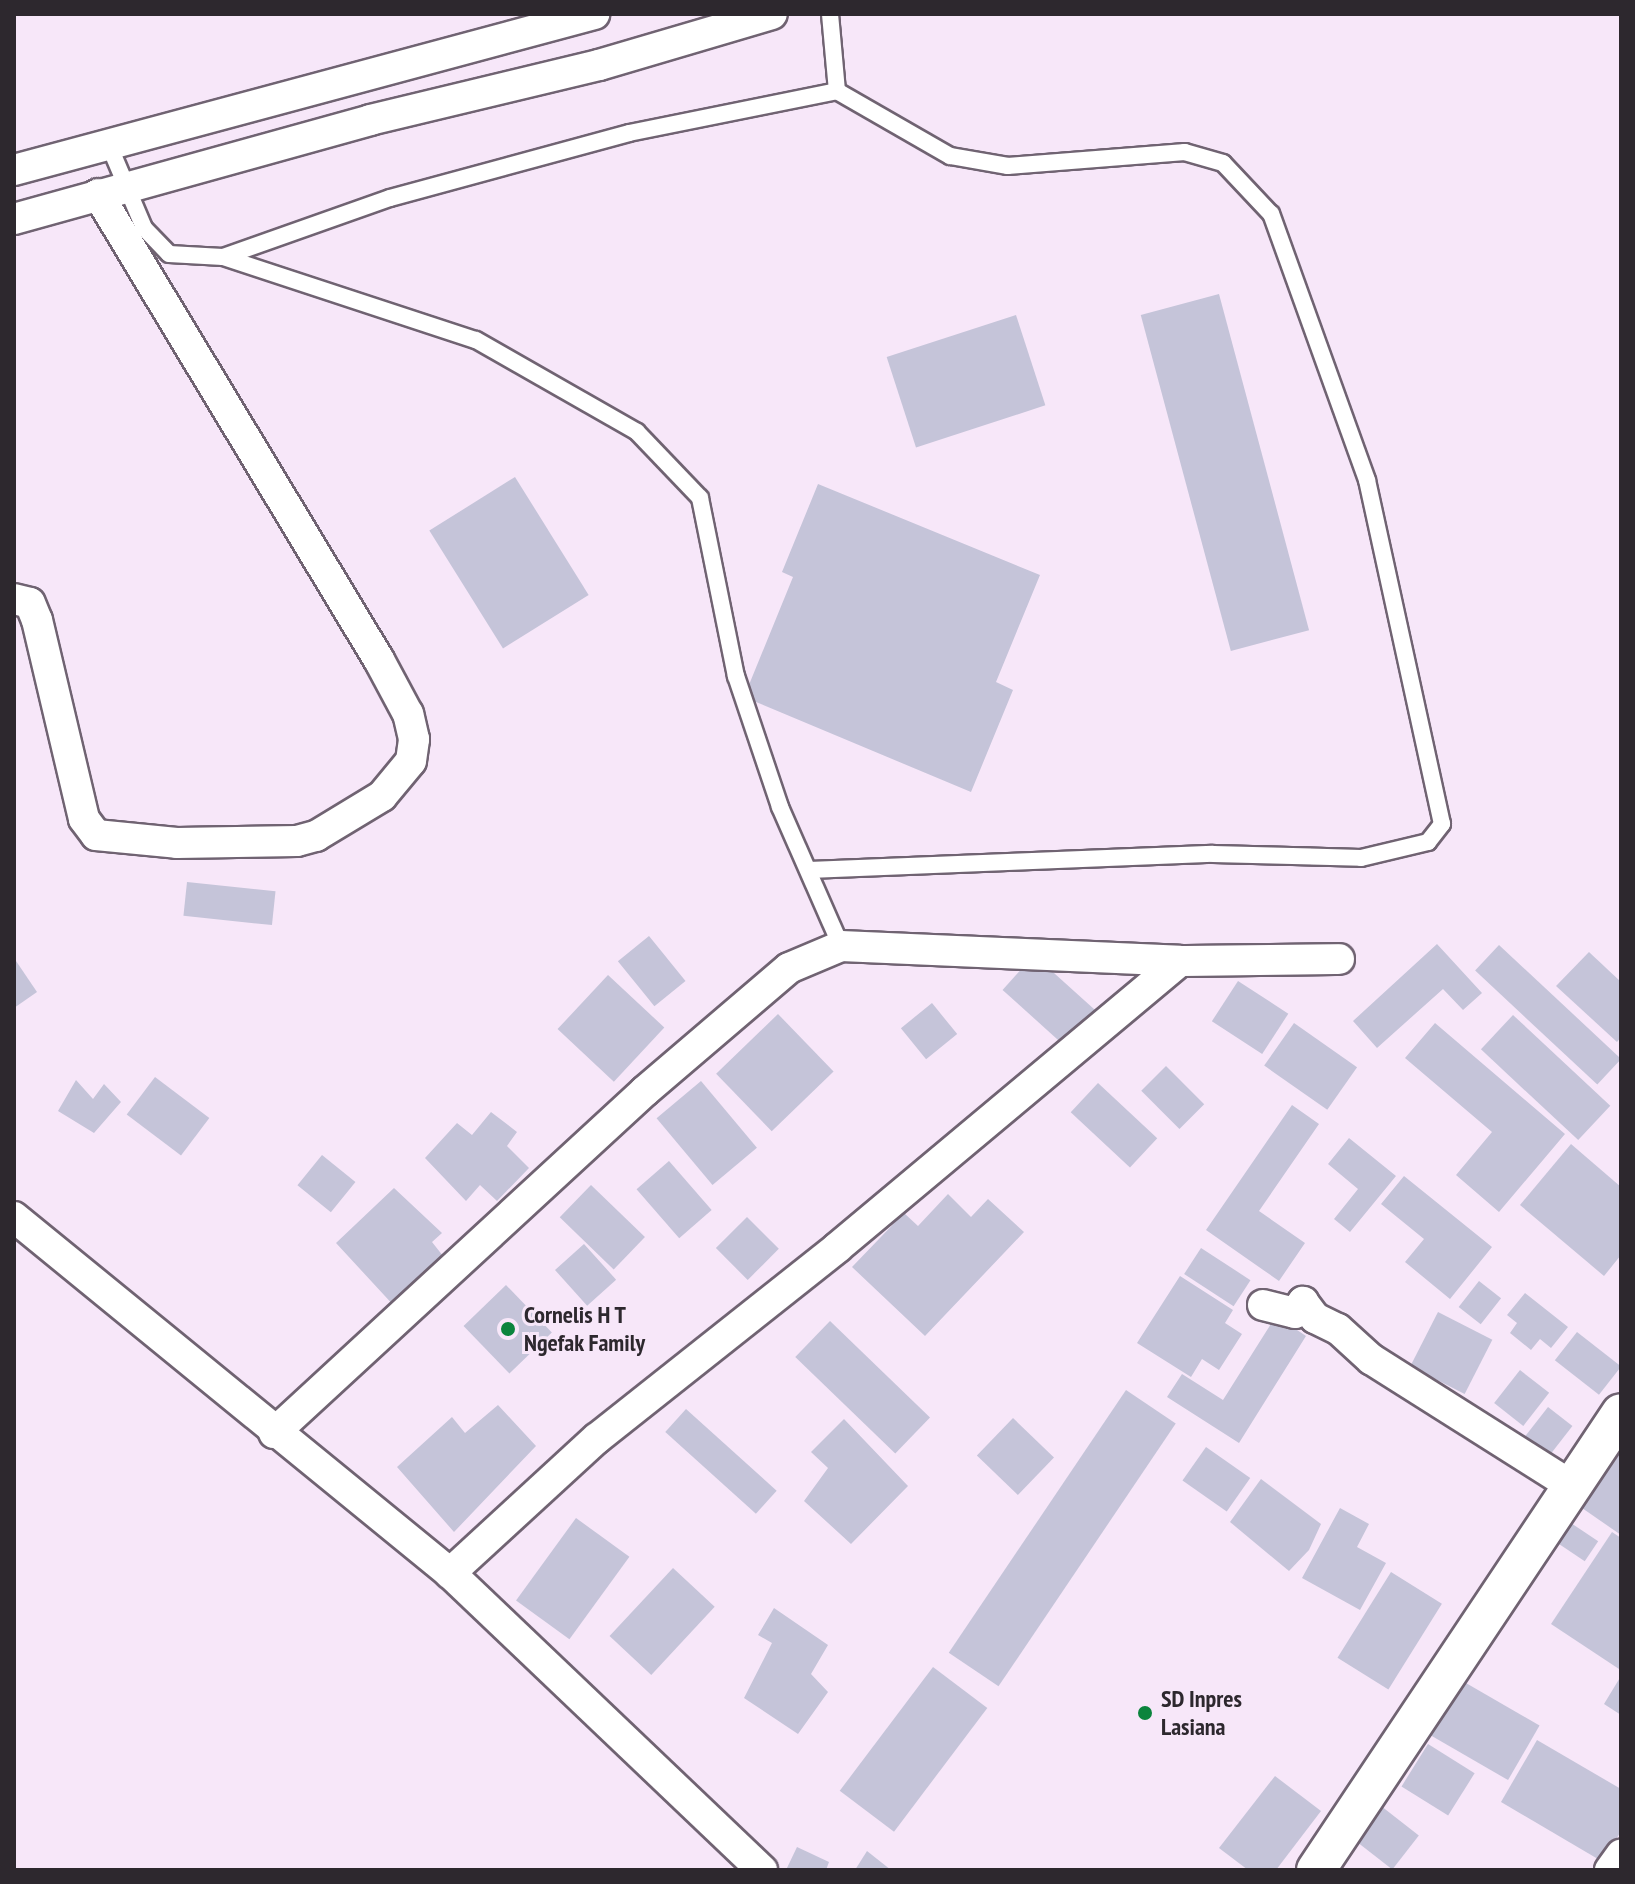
<!DOCTYPE html>
<style>
body{margin:0}
#map{position:relative;width:1635px;height:1884px;overflow:hidden;background:#f7e7f9;font-family:"PT Sans Narrow",sans-serif}
div>[style]{position:absolute}
.building>*{inset:0;background:#c5c4d9;transform-origin:0 0}
.roads{filter:drop-shadow(2px 0 #706372) drop-shadow(-2px 0 #706372) drop-shadow(0 2px #706372) drop-shadow(0 -2px #706372)}
.service>*{height:16px;margin:-8px;padding:0 8px;transform-origin:8px;border-radius:8px;background:#fff}
.minor>*{height:30px;margin:-15px;padding:0 15px;transform-origin:15px;border-radius:15px;background:#fff}
.tertiary>*{height:38px;margin:-19px;padding:0 19px;transform-origin:19px;border-radius:19px;background:#fff}
.dots>*{width:22px;height:22px;translate:-50% -50%;box-sizing:border-box;border:4px solid #f7e7f9;border-radius:50%}
span{translate:-50% -50%;white-space:nowrap;text-align:center;line-height:1.15;-webkit-text-stroke:6px #f7e7f9;paint-order:stroke}
.poi-label{font-size:24px;color:#2d282e;font-weight:700}
.left{translate:0 -50%;text-align:left}
.frame{position:absolute;inset:0;border:16px solid #2d282e;pointer-events:none}
</style>
<div id="map">
<div class="building">
<div style="left:1219px;top:294px;width:348px;height:81px;rotate:75deg"></div>
<div style="left:1016px;top:315px;width:95px;height:136px;rotate:72deg"></div>
<div style="left:515px;top:477px;width:139px;height:101px;rotate:58deg"></div>
<div style="clip-path:polygon(818px 484px,1040px 575px,996px 682px,1013px 690px,971px 792px,744px 697px,793px 577px,782px 572px)"></div>
<div style="left:187px;top:882px;width:89px;height:34px;rotate:6deg"></div>
<div style="left:649px;top:936px;width:58px;height:40px;rotate:51deg"></div>
<div style="clip-path:polygon(1437px 944px,1482px 993px,1463px 1010px,1443px 989px,1377px 1048px,1353px 1021px)"></div>
<div style="left:1499px;top:945px;width:167px;height:35px;rotate:43deg"></div>
<div style="clip-path:polygon(1589px 952px,1621px 982px,1621px 1037px,1617px 1042px,1556px 986px)"></div>
<div style="left:1034px;top:955px;width:84px;height:47px;rotate:42deg"></div>
<div style="clip-path:polygon(14px 958px,37px 992px,14px 1008px)"></div>
<div style="left:608px;top:975px;width:77px;height:74px;rotate:43deg"></div>
<div style="left:1238px;top:981px;width:60px;height:48px;rotate:33deg"></div>
<div style="left:932px;top:1003px;width:40px;height:40px;rotate:51deg"></div>
<div style="left:778px;top:1014px;width:80px;height:86px;rotate:46deg"></div>
<div style="left:1513px;top:1015px;width:133px;height:47px;rotate:43deg"></div>
<div style="left:1294px;top:1023px;width:77px;height:52px;rotate:35deg"></div>
<div style="clip-path:polygon(1435px 1023px,1565px 1134px,1499px 1212px,1456px 1175px,1492px 1132px,1405px 1058px)"></div>
<div style="left:1166px;top:1066px;width:54px;height:35px;rotate:45deg"></div>
<div style="left:155px;top:1077px;width:68px;height:47px;rotate:37deg"></div>
<div style="clip-path:polygon(76px 1080px,93px 1099px,104px 1084px,121px 1102px,94px 1133px,58px 1111px)"></div>
<div style="left:701px;top:1081px;width:87px;height:58px;rotate:50deg"></div>
<div style="left:1098px;top:1083px;width:81px;height:40px;rotate:43deg"></div>
<div style="clip-path:polygon(1292px 1105px,1319px 1124px,1259px 1211px,1305px 1243px,1279px 1281px,1206px 1230px)"></div>
<div style="clip-path:polygon(491px 1112px,517px 1132px,507px 1146px,529px 1168px,497px 1201px,480px 1185px,466px 1201px,425px 1158px,457px 1123px,472px 1135px)"></div>
<div style="clip-path:polygon(1349px 1138px,1396px 1176px,1350px 1232px,1334px 1219px,1358px 1189px,1328px 1164px)"></div>
<div style="clip-path:polygon(1571px 1144px,1621px 1187px,1621px 1255px,1604px 1276px,1520px 1205px)"></div>
<div style="left:322px;top:1155px;width:43px;height:39px;rotate:39deg"></div>
<div style="left:669px;top:1161px;width:65px;height:43px;rotate:49deg"></div>
<div style="clip-path:polygon(1404px 1176px,1492px 1247px,1450px 1299px,1405px 1262px,1424px 1239px,1381px 1204px)"></div>
<div style="left:591px;top:1185px;width:75px;height:45px;rotate:44deg"></div>
<div style="clip-path:polygon(394px 1188px,442px 1233px,432px 1242px,447px 1261px,396px 1308px,336px 1243px)"></div>
<div style="clip-path:polygon(948px 1194px,971px 1217px,988px 1199px,1024px 1232px,925px 1336px,852px 1267px,904px 1213px,918px 1226px)"></div>
<div style="left:747px;top:1217px;width:45px;height:44px;rotate:45deg"></div>
<div style="left:584px;top:1244px;width:48px;height:39px;rotate:48deg"></div>
<div style="left:1201px;top:1248px;width:59px;height:31px;rotate:33deg"></div>
<div style="clip-path:polygon(1180px 1276px,1233px 1310px,1225px 1323px,1242px 1334px,1219px 1370px,1202px 1359px,1191px 1377px,1137px 1343px)"></div>
<div style="left:1479px;top:1281px;width:28px;height:33px;rotate:38deg"></div>
<div style="left:506px;top:1285px;width:66px;height:59px;rotate:46deg"></div>
<div style="clip-path:polygon(1525px 1293px,1568px 1327px,1551px 1348px,1540px 1339px,1531px 1350px,1510px 1333px,1517px 1323px,1507px 1315px)"></div>
<div style="left:1438px;top:1312px;width:61px;height:61px;rotate:27deg"></div>
<div style="clip-path:polygon(1276px 1316px,1306px 1336px,1239px 1443px,1167px 1397px,1182px 1374px,1223px 1400px)"></div>
<div style="left:830px;top:1321px;width:139px;height:50px;rotate:44deg"></div>
<div style="left:1577px;top:1332px;width:56px;height:36px;rotate:38deg"></div>
<div style="left:1520px;top:1370px;width:37px;height:42px;rotate:38deg"></div>
<div style="left:1126px;top:1390px;width:60px;height:317px;rotate:34deg"></div>
<div style="clip-path:polygon(498px 1405px,536px 1446px,454px 1532px,397px 1467px,452px 1417px,465px 1433px)"></div>
<div style="left:1548px;top:1407px;width:31px;height:42px;rotate:38deg"></div>
<div style="left:686px;top:1409px;width:122px;height:31px;rotate:42deg"></div>
<div style="left:1013px;top:1418px;width:57px;height:52px;rotate:44deg"></div>
<div style="clip-path:polygon(844px 1419px,908px 1486px,851px 1544px,804px 1501px,828px 1468px,811px 1452px)"></div>
<div style="left:1206px;top:1447px;width:54px;height:41px;rotate:35deg"></div>
<div style="clip-path:polygon(1621px 1452px,1621px 1535px,1582px 1508px)"></div>
<div style="clip-path:polygon(1261px 1479px,1321px 1524px,1309px 1550px,1289px 1571px,1230px 1522px)"></div>
<div style="clip-path:polygon(1340px 1508px,1369px 1524px,1357px 1547px,1386px 1563px,1360px 1610px,1302px 1578px)"></div>
<div style="left:576px;top:1518px;width:66px;height:102px;rotate:36deg"></div>
<div style="left:1565px;top:1519px;width:40px;height:24px;rotate:34deg"></div>
<div style="clip-path:polygon(1612px 1532px,1621px 1538px,1619px 1669px,1551px 1624px)"></div>
<div style="left:673px;top:1568px;width:57px;height:93px;rotate:43deg"></div>
<div style="left:1391px;top:1572px;width:60px;height:101px;rotate:32deg"></div>
<div style="clip-path:polygon(774px 1608px,828px 1645px,811px 1674px,828px 1692px,798px 1734px,744px 1698px,772px 1643px,758px 1635px)"></div>
<div style="left:933px;top:1667px;width:68px;height:155px;rotate:37deg"></div>
<div style="clip-path:polygon(1621px 1676px,1621px 1715px,1604px 1704px)"></div>
<div style="left:1459px;top:1679px;width:93px;height:63px;rotate:30deg"></div>
<div style="clip-path:polygon(1537px 1740px,1621px 1789px,1621px 1831px,1603px 1862px,1501px 1802px)"></div>
<div style="left:1428px;top:1744px;width:55px;height:50px;rotate:32deg"></div>
<div style="clip-path:polygon(1275px 1776px,1321px 1811px,1276px 1870px,1248px 1870px,1219px 1848px)"></div>
<div style="left:1381px;top:1806px;width:48px;height:43px;rotate:38deg"></div>
<div style="clip-path:polygon(797px 1847px,829px 1862px,826px 1870px,786px 1870px)"></div>
<div style="clip-path:polygon(867px 1851px,891px 1870px,855px 1870px)"></div>
</div>
<div class="roads">
<div class="service">
<div style="left:109px;top:145px;width:90px;rotate:67.1deg"></div>
<div style="left:144px;top:228px;width:36px;rotate:46deg"></div>
<div style="left:169px;top:254px;width:54px;rotate:3.2deg"></div>
<div style="left:223px;top:257px;width:266px;rotate:18.2deg"></div>
<div style="left:476px;top:340px;width:185px;rotate:29.7deg"></div>
<div style="left:637px;top:432px;width:91px;rotate:46.3deg"></div>
<div style="left:700px;top:498px;width:182px;rotate:78.6deg"></div>
<div style="left:736px;top:676px;width:138px;rotate:71.4deg"></div>
<div style="left:780px;top:807px;width:152px;rotate:66.3deg"></div>
<div style="left:223px;top:257px;width:177px;rotate:-19.5deg"></div>
<div style="left:390px;top:198px;width:248px;rotate:-15.2deg"></div>
<div style="left:629px;top:133px;width:212px;rotate:-11.4deg"></div>
<div style="left:837px;top:91px;width:77px;rotate:-95.2deg"></div>
<div style="left:809px;top:870px;width:404px;rotate:-2.3deg"></div>
<div style="left:1213px;top:854px;width:148px;rotate:1.5deg"></div>
<div style="left:1361px;top:858px;width:69px;rotate:-13.4deg"></div>
<div style="left:1428px;top:842px;width:23px;rotate:-52deg"></div>
<div style="left:1442px;top:824px;width:352px;rotate:-102.3deg"></div>
<div style="left:1367px;top:480px;width:283px;rotate:-109.8deg"></div>
<div style="left:1271px;top:214px;width:70px;rotate:-133.3deg"></div>
<div style="left:1223px;top:163px;width:40px;rotate:-164deg"></div>
<div style="left:1185px;top:152px;width:178px;rotate:175.5deg"></div>
<div style="left:1008px;top:166px;width:59px;rotate:-170.2deg"></div>
<div style="left:950px;top:156px;width:130px;rotate:-150.1deg"></div>
</div>
<div class="minor">
<div style="left:14px;top:170px;width:601px;rotate:-15.05deg"></div>
<div style="left:14px;top:219px;width:370px;rotate:-15.5deg"></div>
<div style="left:370px;top:120px;width:236px;rotate:-13.5deg"></div>
<div style="left:599px;top:65px;width:180px;rotate:-16.4deg"></div>
<div style="left:14px;top:599px;width:16px;rotate:14deg"></div>
<div style="left:30px;top:603px;width:18px;rotate:68deg"></div>
<div style="left:37px;top:620px;width:204px;rotate:76.7deg"></div>
<div style="left:84px;top:819px;width:20px;rotate:53deg"></div>
<div style="left:96px;top:835px;width:81px;rotate:5.6deg"></div>
<div style="left:177px;top:843px;width:120px;rotate:-1deg"></div>
<div style="left:297px;top:841px;width:20px;rotate:-15deg"></div>
<div style="left:316px;top:836px;width:77px;rotate:-31.2deg"></div>
<div style="left:382px;top:796px;width:45px;rotate:-50.4deg"></div>
<div style="left:411px;top:761px;width:22px;rotate:-82deg"></div>
<div style="left:414px;top:739px;width:26px;rotate:-103deg"></div>
<div style="left:408px;top:714px;width:61px;rotate:-118.2deg"></div>
<div style="left:379px;top:660px;width:544px;rotate:-121.09deg"></div>
<div style="left:1180px;top:961px;width:159px;rotate:-0.7deg"></div>
<div style="left:14px;top:1217px;width:563px;rotate:39.23deg"></div>
<div style="left:450px;top:1573px;width:431px;rotate:43.6deg"></div>
<div style="left:1263px;top:1305px;width:33px;rotate:14deg"></div>
<div style="left:1295px;top:1313px;width:14px;rotate:-54deg"></div>
<div style="left:1303px;top:1302px;width:20px;rotate:53deg"></div>
<div style="left:1315px;top:1318px;width:25px;rotate:26deg"></div>
<div style="left:1338px;top:1329px;width:45px;rotate:42.3deg"></div>
<div style="left:1371px;top:1359px;width:236px;rotate:32.3deg"></div>
<div style="left:274px;top:1433px;width:505px;rotate:-42.67deg"></div>
<div style="left:645px;top:1091px;width:189px;rotate:-40.5deg"></div>
<div style="left:789px;top:968px;width:56px;rotate:-22.9deg"></div>
<div style="left:841px;top:946px;width:339px;rotate:2.5deg"></div>
<div style="left:1180px;top:961px;width:447px;rotate:140.1deg"></div>
<div style="left:837px;top:1248px;width:306px;rotate:141.6deg"></div>
<div style="left:597px;top:1438px;width:200px;rotate:137.4deg"></div>
<div style="left:1610px;top:1870px;width:19px;rotate:-54deg"></div>
</div>
<div class="tertiary">
<div style="left:1316px;top:1870px;width:549px;rotate:-56.28deg"></div>
</div>
</div>
<div class="dots">
<div style="left:508px;top:1329px;background:#0b843d"></div>
<div style="left:1145px;top:1713px;background:#0b843d"></div>
</div>
<div class="poi-label">
<span class="left" style="left:524px;top:1329px">Cornelis H T<br>Ngefak Family</span>
<span class="left" style="left:1161px;top:1713px">SD Inpres<br>Lasiana</span>
</div>
<div class="frame"></div>
</div>
